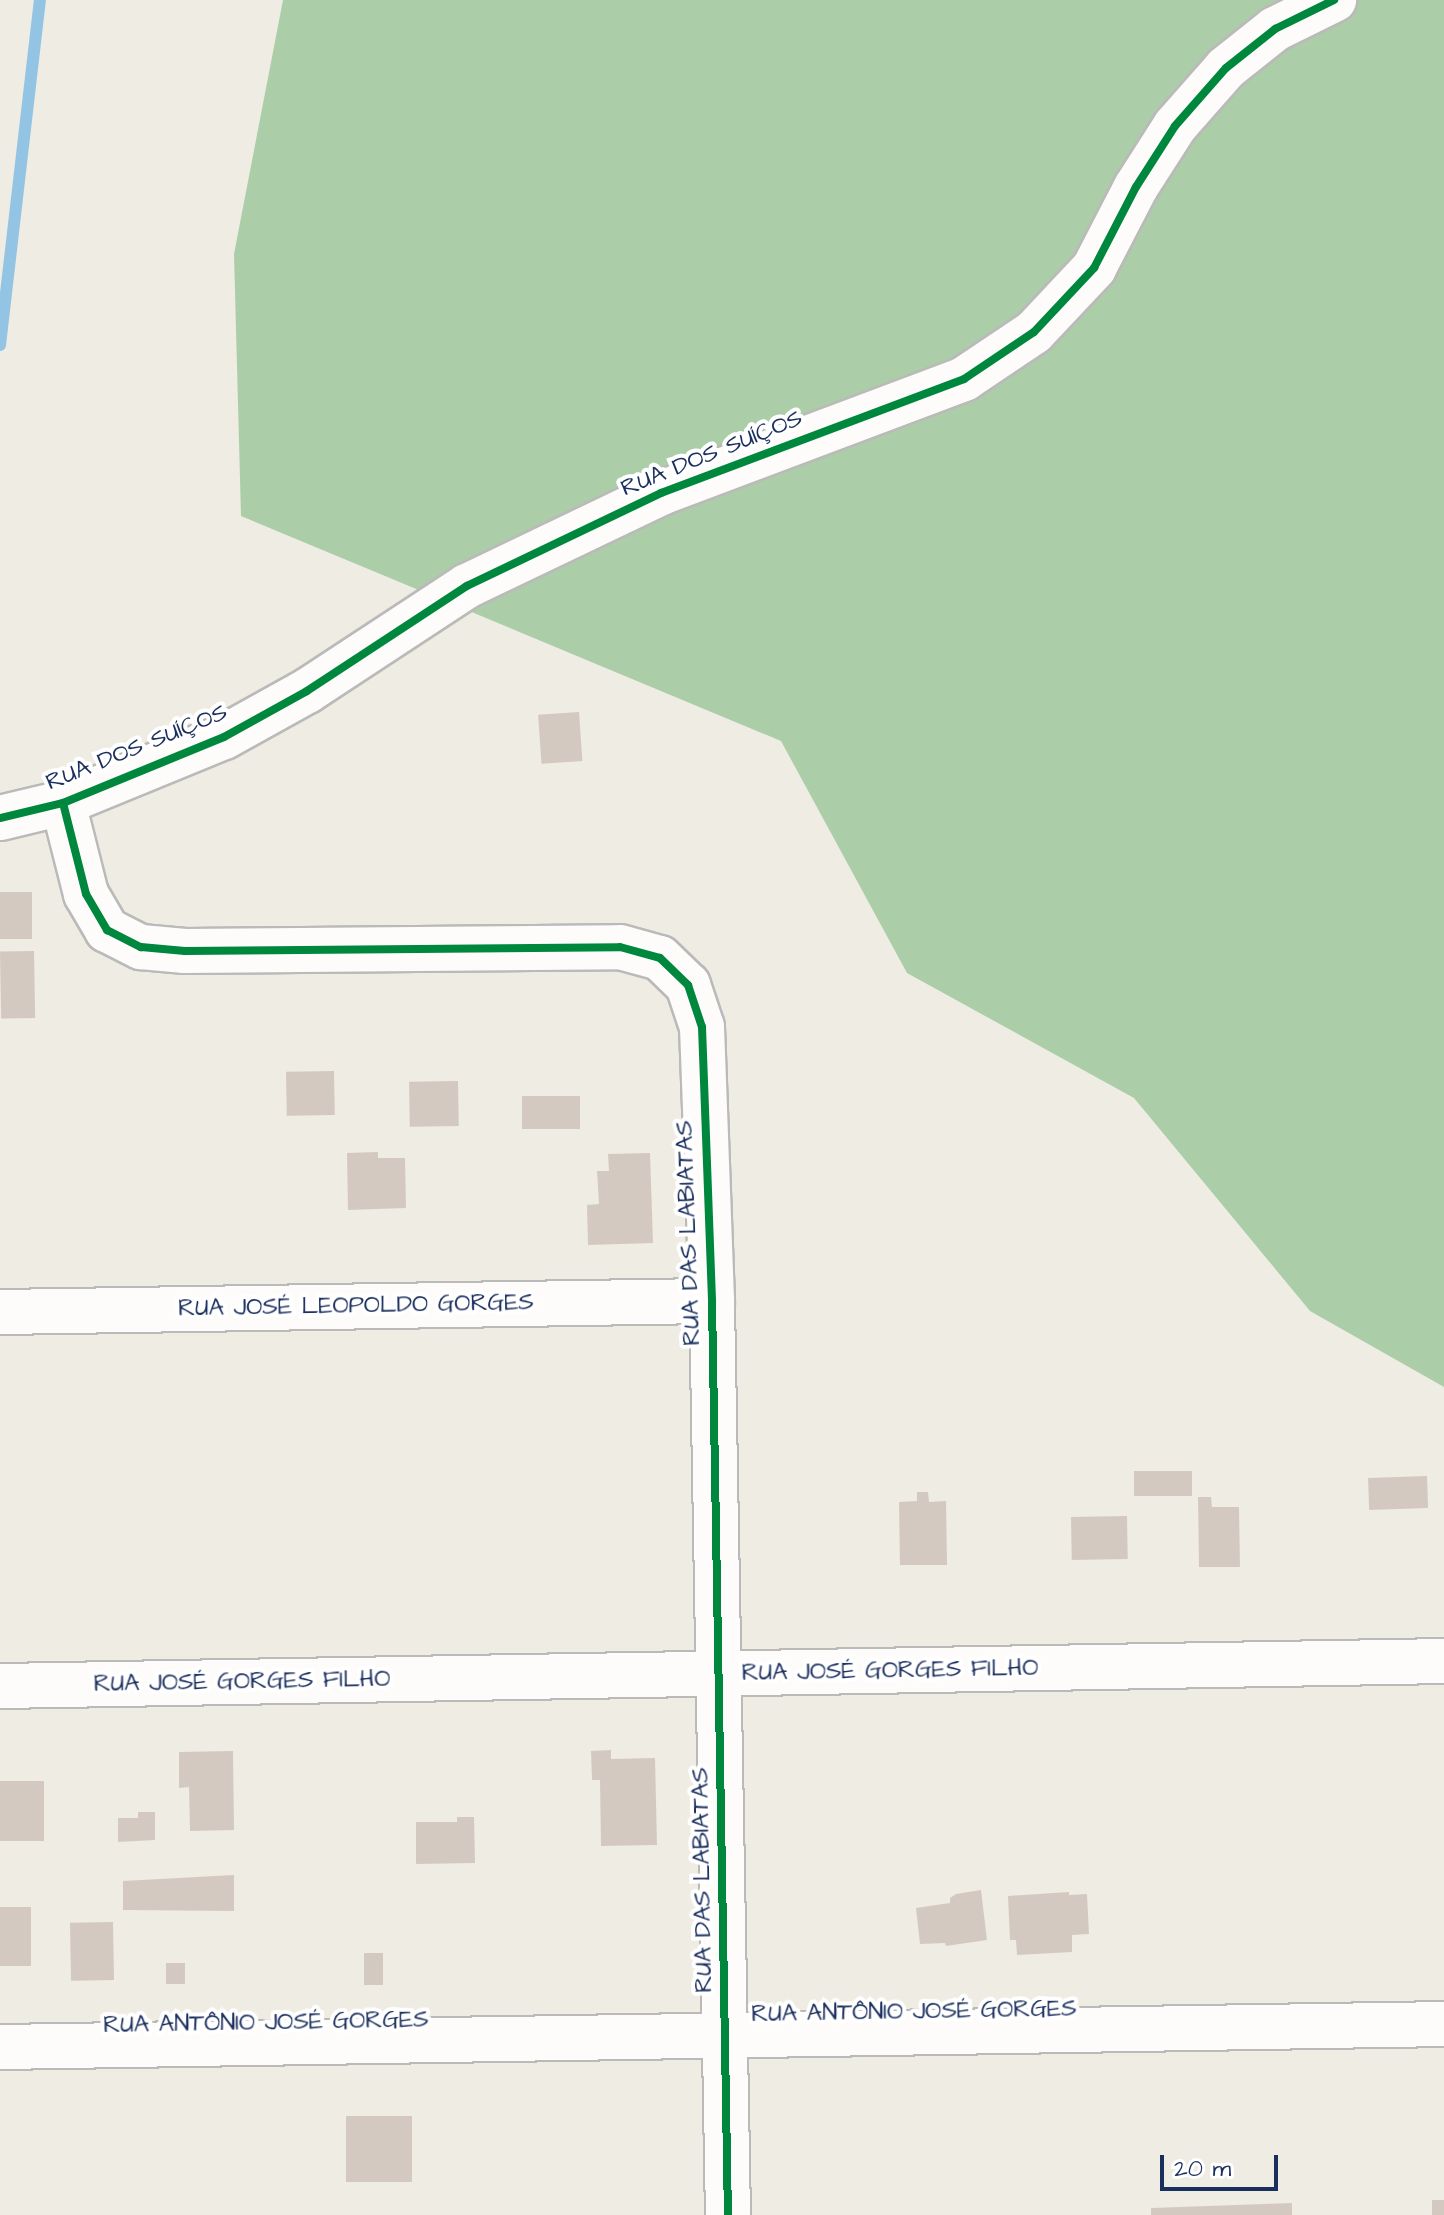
<!DOCTYPE html>
<meta charset="utf-8">
<style>
body{margin:0}
#map{position:relative;width:1444px;height:2215px;overflow:hidden;background:#efece3;font-family:"Architects Daughter",sans-serif}
div>[style]{position:absolute}
.forest>*{inset:0;background:#abcea8}
.stream>*{height:12px;margin:-6px;padding:0 6px;transform-origin:6px;border-radius:6px;background:#94c4e3}
.building>*{inset:0;background:#d4c9c1;transform-origin:0 0}
.roads{filter:drop-shadow(2px 0 #babab9) drop-shadow(-2px 0 #babab9) drop-shadow(0 2px #babab9) drop-shadow(0 -2px #babab9)}
.minor>*{height:44px;margin:-22px;padding:0 22px;transform-origin:22px;border-radius:22px;background:#fdfcfb}
.cycleway>*{height:8px;margin:-4px;padding:0 4px;transform-origin:4px;border-radius:4px;background:#00873e}
span{translate:-50% -50%;white-space:nowrap;text-align:center;line-height:1.15;-webkit-text-stroke:8px #fff;paint-order:stroke}
.street-label{font-size:24px;color:#1b2f5e}
.scale{position:absolute;left:1160px;top:2155px;width:118px;height:36px;box-sizing:border-box;border:4px solid #1b2f5e;border-top:0;padding-left:10px;font-size:24px;line-height:28px;white-space:nowrap;color:#1b2f5e;-webkit-text-stroke:6px #fff;paint-order:stroke}
</style>
<div id="map">
<div class="forest">
<div style="clip-path:polygon(283px 0,1444px 0,1444px 1387px,1310px 1311px,1134px 1098px,907px 973px,781px 741px,241px 516px,234px 254px)"></div>
</div>
<div class="stream">
<div style="left:0;top:345px;width:347px;rotate:-83.4deg"></div>
</div>
<div class="building">
<div style="left:579px;top:712px;width:49px;height:41px;rotate:86deg"></div>
<div style="left:0;top:892px;width:32px;height:47px"></div>
<div style="left:34px;top:951px;width:67px;height:34px;rotate:89deg"></div>
<div style="left:334px;top:1071px;width:44px;height:48px;rotate:89deg"></div>
<div style="left:458px;top:1081px;width:45px;height:49px;rotate:89deg"></div>
<div style="left:522px;top:1096px;width:58px;height:33px"></div>
<div style="clip-path:polygon(378px 1152px,378px 1158px,405px 1158px,406px 1208px,348px 1210px,347px 1153px)"></div>
<div style="clip-path:polygon(650px 1153px,653px 1243px,588px 1245px,587px 1205px,599px 1204px,597px 1171px,609px 1171px,608px 1154px)"></div>
<div style="left:1192px;top:1471px;width:25px;height:58px;rotate:90deg"></div>
<div style="left:1427px;top:1476px;width:32px;height:59px;rotate:88deg"></div>
<div style="clip-path:polygon(917px 1492px,928px 1492px,929px 1502px,946px 1501px,947px 1565px,900px 1565px,899px 1502px,917px 1501px)"></div>
<div style="clip-path:polygon(1198px 1497px,1211px 1497px,1212px 1507px,1239px 1507px,1240px 1567px,1199px 1567px)"></div>
<div style="left:1127px;top:1516px;width:43px;height:56px;rotate:89deg"></div>
<div style="clip-path:polygon(611px 1750px,611px 1759px,655px 1758px,657px 1845px,601px 1846px,600px 1780px,592px 1780px,591px 1751px)"></div>
<div style="clip-path:polygon(233px 1751px,234px 1830px,190px 1831px,189px 1787px,179px 1788px,179px 1752px)"></div>
<div style="left:0;top:1781px;width:44px;height:60px"></div>
<div style="clip-path:polygon(138px 1812px,155px 1812px,155px 1840px,118px 1842px,118px 1818px,138px 1818px)"></div>
<div style="clip-path:polygon(457px 1817px,474px 1817px,475px 1863px,416px 1864px,416px 1822px,457px 1822px)"></div>
<div style="clip-path:polygon(234px 1875px,234px 1911px,123px 1910px,123px 1881px)"></div>
<div style="clip-path:polygon(981px 1890px,987px 1940px,946px 1946px,945px 1943px,920px 1944px,916px 1908px,950px 1903px,950px 1898px,956px 1894px)"></div>
<div style="clip-path:polygon(1069px 1892px,1069px 1895px,1087px 1894px,1089px 1934px,1072px 1935px,1072px 1952px,1017px 1955px,1016px 1940px,1010px 1940px,1008px 1896px)"></div>
<div style="left:0;top:1907px;width:31px;height:59px"></div>
<div style="left:113px;top:1922px;width:58px;height:43px;rotate:89deg"></div>
<div style="left:364px;top:1953px;width:19px;height:32px"></div>
<div style="left:166px;top:1963px;width:19px;height:21px"></div>
<div style="left:412px;top:2116px;width:66px;height:66px;rotate:90deg"></div>
<div style="left:1444px;top:2200px;width:15px;height:12px;rotate:90deg"></div>
<div style="clip-path:polygon(1292px 2203px,1292px 2215px,1151px 2215px,1151px 2208px)"></div>
</div>
<div class="roads">
<div class="minor">
<div style="left:63px;top:803px;width:94px;rotate:75.8deg"></div>
<div style="left:86px;top:894px;width:42px;rotate:59.7deg"></div>
<div style="left:107px;top:930px;width:38px;rotate:27deg"></div>
<div style="left:141px;top:947px;width:44px;rotate:5.2deg"></div>
<div style="left:185px;top:951px;width:435px;rotate:-0.5deg"></div>
<div style="left:620px;top:947px;width:41px;rotate:15.4deg"></div>
<div style="left:660px;top:958px;width:39px;rotate:44deg"></div>
<div style="left:688px;top:985px;width:44px;rotate:71.6deg"></div>
<div style="left:702px;top:1027px;width:274px;rotate:87.9deg"></div>
<div style="left:712px;top:1301px;width:914px;rotate:89deg"></div>
<div style="left:0;top:818px;width:65px;rotate:-13.4deg"></div>
<div style="left:63px;top:803px;width:174px;rotate:-22.3deg"></div>
<div style="left:224px;top:737px;width:95px;rotate:-29deg"></div>
<div style="left:307px;top:691px;width:191px;rotate:-33.3deg"></div>
<div style="left:467px;top:586px;width:215px;rotate:-25.6deg"></div>
<div style="left:661px;top:493px;width:324px;rotate:-20.6deg"></div>
<div style="left:964px;top:379px;width:84px;rotate:-33.9deg"></div>
<div style="left:1034px;top:332px;width:88px;rotate:-46.8deg"></div>
<div style="left:1094px;top:268px;width:91px;rotate:-62.6deg"></div>
<div style="left:1136px;top:187px;width:72px;rotate:-57.4deg"></div>
<div style="left:1175px;top:126px;width:77px;rotate:-48.7deg"></div>
<div style="left:1226px;top:68px;width:63px;rotate:-38.5deg"></div>
<div style="left:1275px;top:29px;width:66px;rotate:-26.2deg"></div>
<div style="left:0;top:1312px;width:712px;rotate:-0.89deg"></div>
<div style="left:0;top:1686px;width:1444px;rotate:-0.99deg"></div>
<div style="left:0;top:2047px;width:1444px;rotate:-0.91deg"></div>
</div>
</div>
<div class="cycleway">
<div style="left:63px;top:803px;width:94px;rotate:75.8deg"></div>
<div style="left:86px;top:894px;width:42px;rotate:59.7deg"></div>
<div style="left:107px;top:930px;width:38px;rotate:27deg"></div>
<div style="left:141px;top:947px;width:44px;rotate:5.2deg"></div>
<div style="left:185px;top:951px;width:435px;rotate:-0.5deg"></div>
<div style="left:620px;top:947px;width:41px;rotate:15.4deg"></div>
<div style="left:660px;top:958px;width:39px;rotate:44deg"></div>
<div style="left:688px;top:985px;width:44px;rotate:71.6deg"></div>
<div style="left:702px;top:1027px;width:274px;rotate:87.9deg"></div>
<div style="left:712px;top:1301px;width:914px;rotate:89deg"></div>
<div style="left:0;top:818px;width:65px;rotate:-13.4deg"></div>
<div style="left:63px;top:803px;width:174px;rotate:-22.3deg"></div>
<div style="left:224px;top:737px;width:95px;rotate:-29deg"></div>
<div style="left:307px;top:691px;width:191px;rotate:-33.3deg"></div>
<div style="left:467px;top:586px;width:215px;rotate:-25.6deg"></div>
<div style="left:661px;top:493px;width:324px;rotate:-20.6deg"></div>
<div style="left:964px;top:379px;width:84px;rotate:-33.9deg"></div>
<div style="left:1034px;top:332px;width:88px;rotate:-46.8deg"></div>
<div style="left:1094px;top:268px;width:91px;rotate:-62.6deg"></div>
<div style="left:1136px;top:187px;width:72px;rotate:-57.4deg"></div>
<div style="left:1175px;top:126px;width:77px;rotate:-48.7deg"></div>
<div style="left:1226px;top:68px;width:63px;rotate:-38.5deg"></div>
<div style="left:1275px;top:29px;width:66px;rotate:-26.2deg"></div>
</div>
<div class="street-label">
<span style="left:712px;top:454px;rotate:-22deg">RUA DOS SUÍÇOS</span>
<span style="left:137px;top:748px;rotate:-22deg">RUA DOS SUÍÇOS</span>
<span style="left:689px;top:1233px;rotate:-92deg">RUA DAS LABIATAS</span>
<span style="left:356px;top:1306px;rotate:-1deg">RUA JOSÉ LEOPOLDO GORGES</span>
<span style="left:890px;top:1671px;rotate:-1deg">RUA JOSÉ GORGES FILHO</span>
<span style="left:242px;top:1682px;rotate:-1deg">RUA JOSÉ GORGES FILHO</span>
<span style="left:703px;top:1880px;rotate:-91deg">RUA DAS LABIATAS</span>
<span style="left:914px;top:2012px;rotate:-1deg">RUA ANTÔNIO JOSÉ GORGES</span>
<span style="left:266px;top:2023px;rotate:-1deg">RUA ANTÔNIO JOSÉ GORGES</span>
</div>
<div class="scale">20 m</div>
</div>
